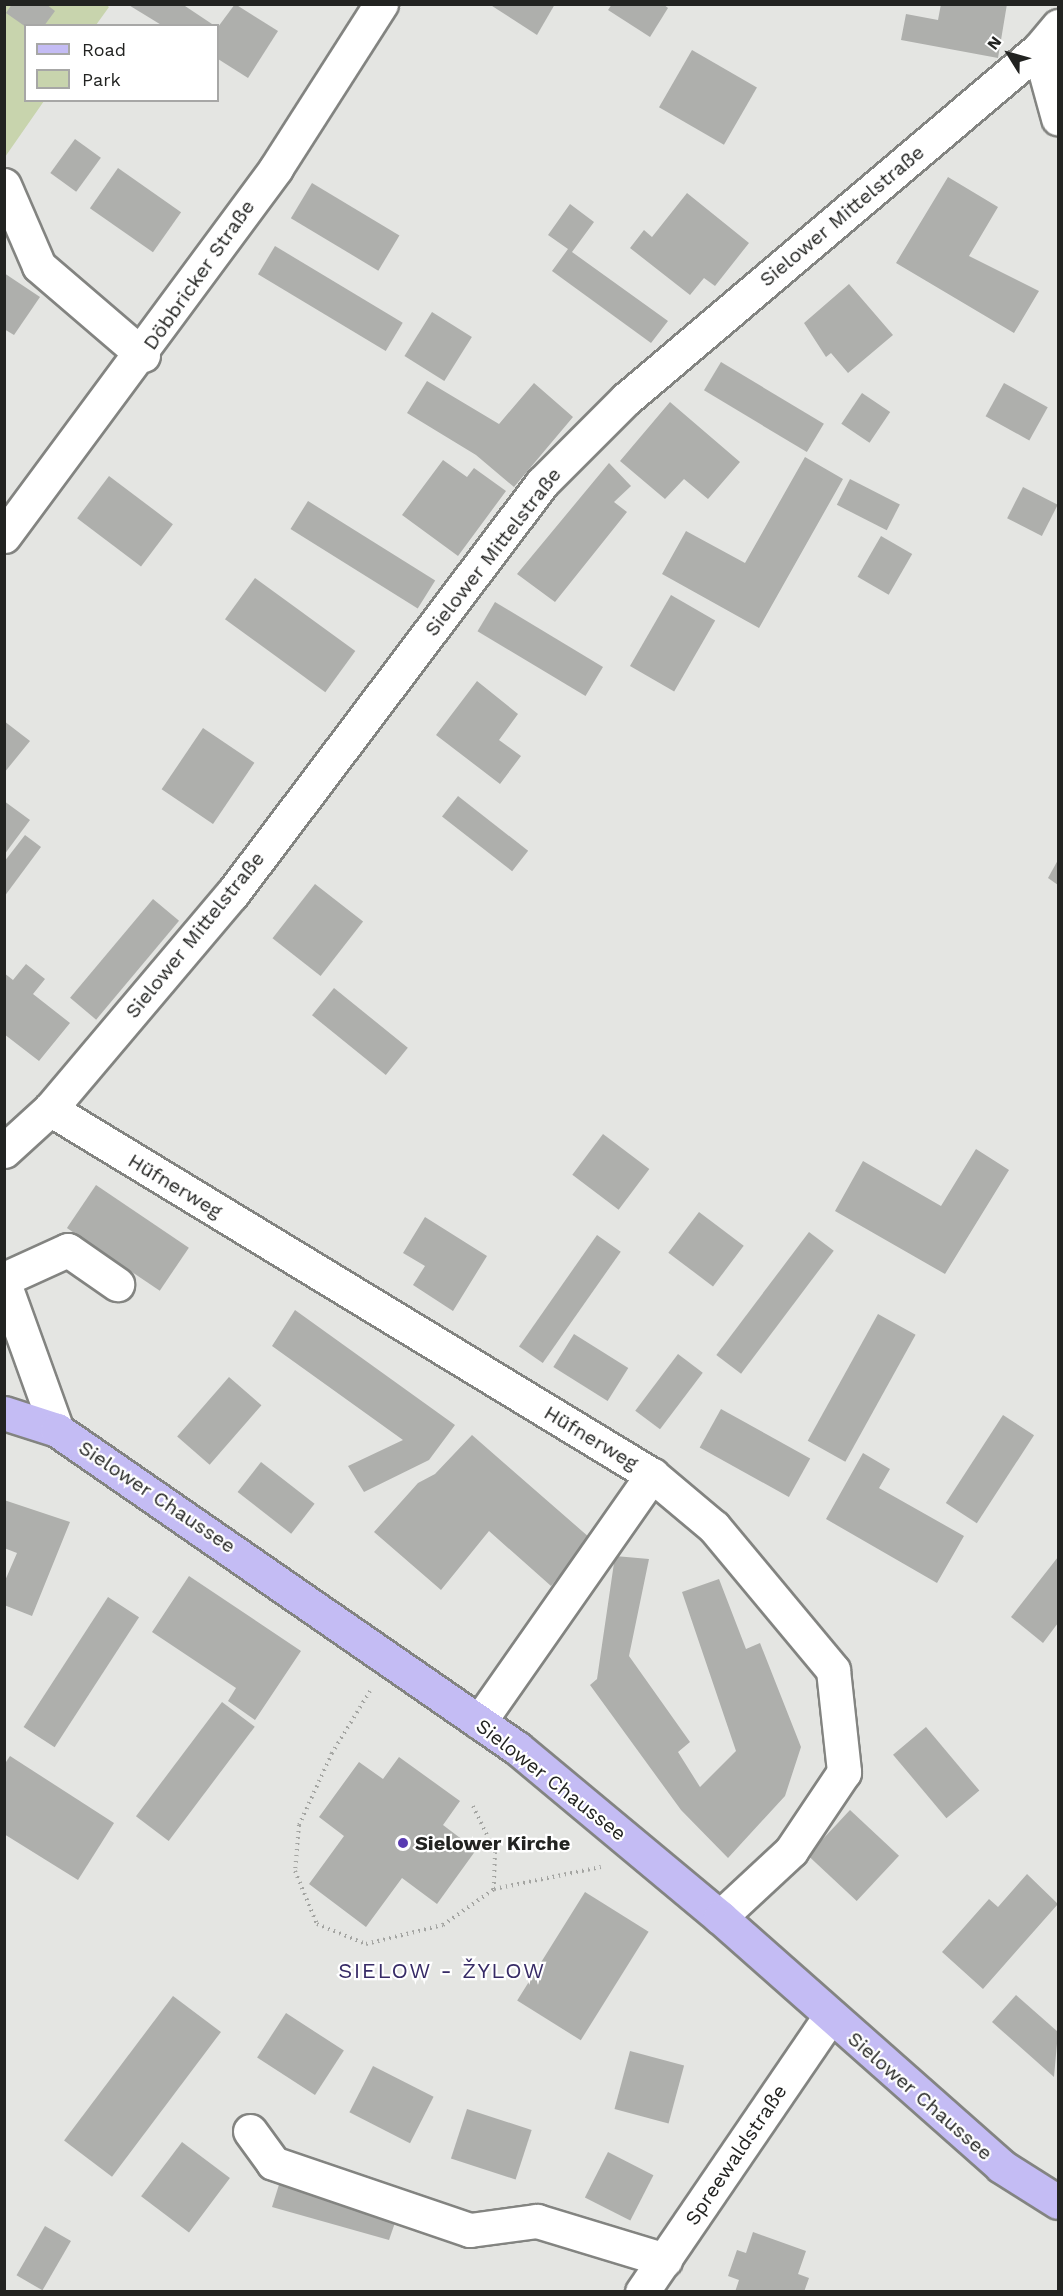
<!DOCTYPE html>
<meta charset="utf-8">
<style>
body{margin:0}
#map{position:relative;width:1063px;height:2296px;overflow:hidden;background:#e4e5e2;font-family:"Work Sans",sans-serif}
div>[style]{position:absolute}
.green>*{inset:0;background:#c8d4ad}
.building>*{inset:0;background:#aeafac;transform-origin:0 0}
.path>*{height:4px;margin-top:-2px;transform-origin:0;background:repeating-linear-gradient(90deg,#a4a5a2 0 1.5px,transparent 0 6px)}
.roads{filter:drop-shadow(2px 0 #838481) drop-shadow(-2px 0 #838481) drop-shadow(0 2px #838481) drop-shadow(0 -2px #838481)}
.minor>*{height:33px;margin:-16.5px;padding:0 16.5px;transform-origin:16.5px;border-radius:16.5px;background:#fff}
.major>*{height:33px;margin:-16.5px;padding:0 16.5px;transform-origin:16.5px;border-radius:16.5px;background:#c4bcf4}
.dots>*{width:16px;height:16px;translate:-50% -50%;box-sizing:border-box;border:3px solid #fff;border-radius:50%}
span{translate:-50% -50%;white-space:nowrap;text-align:center;line-height:1.15;-webkit-text-stroke:4.5px #fff;paint-order:stroke}
.street-label{font-size:20px;color:#222321}
.poi-label{font-size:20px;color:#222321;font-weight:700}
.left{translate:0 -50%;text-align:left}
.quarter-label{font-size:22px;color:#372b66;letter-spacing:1.5px}
.frame{position:absolute;inset:0;border:6px solid #222321;pointer-events:none}
.legend{position:absolute;left:24px;top:24px;width:195px;height:78px;box-sizing:border-box;background:#fff;border:2px solid #a7a7a6;margin:0;padding:8px 10px;list-style:none;font-size:18px;color:#222321}
.legend li{display:flex;align-items:center;gap:12px;height:30px}
.legend b{width:30px;border:2px solid #a7a7a6}
.north{position:absolute;left:979px;top:24px;width:60px;height:60px;-webkit-text-stroke:4px #fff;paint-order:stroke;rotate:307deg;font-size:16px;font-weight:700;line-height:24px;text-align:center;color:#222321}
.north::after{content:'';display:block;margin:auto;width:21px;height:27px;background:#222321;clip-path:polygon(50% 0,100% 100%,50% 72%,0 100%)}
</style>
<div id="map">
<div class="green">
<div style="clip-path:polygon(105px 4px,109px 7px,96px 25px,26px 26px,26px 100px,44px 101px,5px 157px,5px 5px)"></div>
</div>
<div class="building">
<div style="clip-path:polygon(12px 4px,46px 4px,55px 11px,44px 26px,26px 27px,6px 13px)"></div>
<div style="clip-path:polygon(127px 4px,182px 4px,215px 26px,163px 26px)"></div>
<div style="clip-path:polygon(235px 4px,278px 31px,248px 78px,218px 59px,218px 27px)"></div>
<div style="clip-path:polygon(489px 4px,555px 4px,537px 35px)"></div>
<div style="clip-path:polygon(612px 4px,663px 4px,668px 8px,650px 37px,608px 10px)"></div>
<div style="clip-path:polygon(941px 4px,1007px 4px,998px 58px,901px 40px,906px 14px,938px 20px)"></div>
<div style="left:692px;top:50px;width:75px;height:66px;rotate:30deg"></div>
<div style="left:75px;top:139px;width:32px;height:42px;rotate:36deg"></div>
<div style="left:118px;top:168px;width:77px;height:49px;rotate:35deg"></div>
<div style="clip-path:polygon(948px 177px,998px 207px,969px 256px,1039px 291px,1014px 333px,896px 263px)"></div>
<div style="left:312px;top:183px;width:102px;height:41px;rotate:31deg"></div>
<div style="clip-path:polygon(687px 193px,749px 243px,715px 286px,704px 278px,690px 295px,630px 248px,644px 230px,652px 237px)"></div>
<div style="clip-path:polygon(570px 204px,594px 222px,572px 252px,668px 321px,651px 343px,552px 271px,568px 249px,548px 235px)"></div>
<div style="left:275px;top:246px;width:149px;height:33px;rotate:31deg"></div>
<div style="clip-path:polygon(4px 273px,40px 297px,14px 335px,4px 329px)"></div>
<div style="clip-path:polygon(849px 284px,893px 335px,848px 373px,831px 353px,826px 357px,804px 323px)"></div>
<div style="left:432px;top:312px;width:47px;height:52px;rotate:32deg"></div>
<div style="left:721px;top:362px;width:120px;height:33px;rotate:31deg"></div>
<div style="clip-path:polygon(427px 381px,499px 424px,534px 383px,573px 417px,514px 487px,476px 455px,407px 413px)"></div>
<div style="left:1004px;top:383px;width:50px;height:38px;rotate:29deg"></div>
<div style="left:862px;top:393px;width:34px;height:37px;rotate:34deg"></div>
<div style="clip-path:polygon(670px 402px,740px 462px,708px 499px,684px 479px,665px 499px,620px 461px)"></div>
<div style="clip-path:polygon(805px 457px,843px 479px,759px 628px,662px 574px,686px 531px,745px 563px)"></div>
<div style="clip-path:polygon(443px 460px,467px 477px,474px 468px,506px 491px,458px 556px,402px 515px)"></div>
<div style="clip-path:polygon(609px 463px,631px 486px,614px 502px,627px 512px,555px 602px,517px 574px)"></div>
<div style="left:109px;top:476px;width:80px;height:53px;rotate:37deg"></div>
<div style="left:850px;top:479px;width:56px;height:29px;rotate:27deg"></div>
<div style="left:1023px;top:487px;width:39px;height:35px;rotate:27deg"></div>
<div style="left:308px;top:501px;width:150px;height:33px;rotate:32deg"></div>
<div style="left:881px;top:536px;width:36px;height:47px;rotate:30deg"></div>
<div style="left:255px;top:578px;width:124px;height:51px;rotate:36deg"></div>
<div style="left:671px;top:595px;width:51px;height:82px;rotate:30deg"></div>
<div style="left:495px;top:602px;width:126px;height:34px;rotate:31deg"></div>
<div style="clip-path:polygon(477px 681px,518px 714px,499px 740px,521px 756px,500px 784px,436px 735px)"></div>
<div style="clip-path:polygon(4px 721px,30px 741px,4px 773px)"></div>
<div style="left:203px;top:728px;width:62px;height:74px;rotate:34deg"></div>
<div style="left:458px;top:796px;width:89px;height:26px;rotate:38deg"></div>
<div style="clip-path:polygon(4px 801px,30px 820px,4px 855px)"></div>
<div style="clip-path:polygon(25px 835px,41px 847px,4px 897px,4px 862px)"></div>
<div style="clip-path:polygon(1058px 860px,1058px 885px,1048px 878px)"></div>
<div style="left:315px;top:884px;width:61px;height:69px;rotate:38deg"></div>
<div style="left:153px;top:899px;width:34px;height:129px;rotate:40deg"></div>
<div style="clip-path:polygon(26px 964px,45px 979px,33px 994px,70px 1023px,39px 1061px,4px 1034px,4px 973px,13px 980px)"></div>
<div style="left:334px;top:988px;width:95px;height:35px;rotate:39deg"></div>
<div style="left:603px;top:1134px;width:58px;height:51px;rotate:37deg"></div>
<div style="clip-path:polygon(976px 1149px,1009px 1170px,945px 1274px,835px 1211px,863px 1161px,941px 1206px)"></div>
<div style="left:96px;top:1185px;width:112px;height:52px;rotate:34deg"></div>
<div style="left:699px;top:1212px;width:56px;height:51px;rotate:37deg"></div>
<div style="clip-path:polygon(425px 1217px,487px 1256px,453px 1311px,413px 1285px,425px 1266px,403px 1253px)"></div>
<div style="left:809px;top:1232px;width:31px;height:154px;rotate:37deg"></div>
<div style="left:597px;top:1235px;width:29px;height:136px;rotate:35deg"></div>
<div style="clip-path:polygon(295px 1310px,455px 1425px,429px 1460px,364px 1492px,348px 1466px,403px 1440px,272px 1346px)"></div>
<div style="left:878px;top:1314px;width:43px;height:145px;rotate:29deg"></div>
<div style="left:574px;top:1334px;width:64px;height:39px;rotate:32deg"></div>
<div style="left:678px;top:1354px;width:31px;height:71px;rotate:37deg"></div>
<div style="left:229px;top:1377px;width:43px;height:79px;rotate:41deg"></div>
<div style="left:721px;top:1409px;width:102px;height:44px;rotate:29deg"></div>
<div style="left:1003px;top:1415px;width:37px;height:105px;rotate:33deg"></div>
<div style="clip-path:polygon(472px 1435px,590px 1538px,551px 1586px,489px 1531px,441px 1590px,374px 1532px,418px 1483px,435px 1474px)"></div>
<div style="clip-path:polygon(863px 1453px,890px 1469px,879px 1488px,964px 1536px,937px 1583px,826px 1519px)"></div>
<div style="left:261px;top:1462px;width:68px;height:38px;rotate:38deg"></div>
<div style="clip-path:polygon(4px 1500px,70px 1522px,32px 1616px,4px 1605px,4px 1583px,17px 1553px,4px 1548px)"></div>
<div style="clip-path:polygon(615px 1556px,649px 1559px,629px 1656px,690px 1742px,678px 1752px,700px 1787px,736px 1751px,682px 1592px,719px 1579px,746px 1649px,760px 1643px,801px 1747px,785px 1796px,728px 1858px,681px 1810px,590px 1685px,597px 1679px)"></div>
<div style="clip-path:polygon(1058px 1557px,1058px 1623px,1043px 1643px,1011px 1617px)"></div>
<div style="clip-path:polygon(189px 1576px,301px 1651px,255px 1720px,228px 1701px,236px 1688px,152px 1632px)"></div>
<div style="left:108px;top:1597px;width:37px;height:155px;rotate:33deg"></div>
<div style="left:222px;top:1702px;width:41px;height:143px;rotate:37deg"></div>
<div style="left:926px;top:1727px;width:83px;height:43px;rotate:50deg"></div>
<div style="clip-path:polygon(10px 1756px,114px 1823px,78px 1880px,4px 1834px,4px 1765px)"></div>
<div style="clip-path:polygon(399px 1757px,460px 1801px,443px 1825px,476px 1850px,437px 1904px,402px 1878px,366px 1927px,309px 1884px,344px 1836px,319px 1817px,359px 1762px,383px 1779px)"></div>
<div style="left:850px;top:1810px;width:67px;height:62px;rotate:43deg"></div>
<div style="clip-path:polygon(1027px 1874px,1058px 1904px,983px 1989px,942px 1952px,989px 1899px,998px 1907px)"></div>
<div style="left:585px;top:1892px;width:75px;height:128px;rotate:32deg"></div>
<div style="clip-path:polygon(1016px 1995px,1058px 2032px,1054px 2077px,992px 2022px)"></div>
<div style="left:173px;top:1996px;width:60px;height:181px;rotate:37deg"></div>
<div style="left:286px;top:2013px;width:69px;height:53px;rotate:33deg"></div>
<div style="left:630px;top:2051px;width:56px;height:60px;rotate:15deg"></div>
<div style="left:373px;top:2066px;width:68px;height:52px;rotate:27deg"></div>
<div style="left:467px;top:2109px;width:68px;height:52px;rotate:18deg"></div>
<div style="left:182px;top:2142px;width:60px;height:68px;rotate:37deg"></div>
<div style="left:608px;top:2152px;width:51px;height:51px;rotate:27deg"></div>
<div style="clip-path:polygon(282px 2175px,398px 2214px,389px 2240px,272px 2207px)"></div>
<div style="left:45px;top:2226px;width:30px;height:57px;rotate:30deg"></div>
<div style="clip-path:polygon(753px 2232px,806px 2251px,798px 2274px,809px 2278px,804px 2292px,735px 2292px,739px 2280px,728px 2276px,737px 2250px,746px 2253px)"></div>
</div>
<div class="path">
<div style="left:370px;top:1691px;width:73px;rotate:121.5deg"></div>
<div style="left:332px;top:1753px;width:79px;rotate:114.6deg"></div>
<div style="left:299px;top:1825px;width:46px;rotate:95deg"></div>
<div style="left:295px;top:1871px;width:57px;rotate:67.5deg"></div>
<div style="left:317px;top:1924px;width:53px;rotate:22.2deg"></div>
<div style="left:366px;top:1944px;width:79px;rotate:-13.9deg"></div>
<div style="left:443px;top:1925px;width:62px;rotate:-35.2deg"></div>
<div style="left:494px;top:1889px;width:109px;rotate:-11.6deg"></div>
<div style="left:473px;top:1806px;width:51px;rotate:64.4deg"></div>
<div style="left:495px;top:1852px;width:37px;rotate:92deg"></div>
</div>
<div class="roads">
<div class="minor">
<div style="left:1039px;top:49px;width:72px;rotate:74.6deg"></div>
<div style="left:4px;top:185px;width:88px;rotate:66.6deg"></div>
<div style="left:39px;top:266px;width:137px;rotate:40.6deg"></div>
<div style="left:4px;top:536px;width:458px;rotate:-53.5deg"></div>
<div style="left:276px;top:168px;width:195px;rotate:-57.4deg"></div>
<div style="left:50px;top:1109px;width:705px;rotate:31.3deg"></div>
<div style="left:652px;top:1475px;width:81px;rotate:40deg"></div>
<div style="left:714px;top:1527px;width:186px;rotate:50.2deg"></div>
<div style="left:833px;top:1670px;width:103px;rotate:83.8deg"></div>
<div style="left:844px;top:1772px;width:95px;rotate:123.9deg"></div>
<div style="left:791px;top:1851px;width:97px;rotate:137.1deg"></div>
<div style="left:4px;top:1151px;width:62px;rotate:-42.4deg"></div>
<div style="left:50px;top:1109px;width:282px;rotate:-49.8deg"></div>
<div style="left:232px;top:894px;width:515px;rotate:-52.97deg"></div>
<div style="left:542px;top:483px;width:119px;rotate:-45deg"></div>
<div style="left:626px;top:399px;width:541px;rotate:-40.28deg"></div>
<div style="left:1039px;top:49px;width:30px;rotate:-50deg"></div>
<div style="left:4px;top:1279px;width:70px;rotate:-24.4deg"></div>
<div style="left:68px;top:1250px;width:60px;rotate:34.8deg"></div>
<div style="left:4px;top:1283px;width:156px;rotate:70.2deg"></div>
<div style="left:479px;top:1722px;width:302px;rotate:-55deg"></div>
<div style="left:250px;top:2131px;width:39px;rotate:54deg"></div>
<div style="left:273px;top:2163px;width:208px;rotate:18.8deg"></div>
<div style="left:470px;top:2230px;width:68px;rotate:-7.7deg"></div>
<div style="left:537px;top:2221px;width:134px;rotate:16.9deg"></div>
<div style="left:642px;top:2292px;width:332px;rotate:-55.7deg"></div>
</div>
<div class="major">
<div style="left:4px;top:1413px;width:56px;rotate:17.8deg"></div>
<div style="left:57px;top:1430px;width:559px;rotate:34.66deg"></div>
<div style="left:517px;top:1748px;width:264px;rotate:39.8deg"></div>
<div style="left:720px;top:1917px;width:375px;rotate:41.5deg"></div>
<div style="left:1001px;top:2166px;width:67px;rotate:32.3deg"></div>
</div>
</div>
<div class="dots">
<div style="left:403px;top:1843px;background:#593ab2"></div>
</div>
<div class="street-label">
<span style="left:842px;top:216px;rotate:-40deg">Sielower Mittelstraße</span>
<span style="left:199px;top:275px;rotate:-55deg">Döbbricker Straße</span>
<span style="left:493px;top:552px;rotate:-52deg">Sielower Mittelstraße</span>
<span style="left:195px;top:935px;rotate:-51deg">Sielower Mittelstraße</span>
<span style="left:175px;top:1186px;rotate:31deg">Hüfnerweg</span>
<span style="left:591px;top:1438px;rotate:31deg">Hüfnerweg</span>
<span style="left:157px;top:1497px;rotate:34deg">Sielower Chaussee</span>
<span style="left:551px;top:1780px;rotate:38deg">Sielower Chaussee</span>
<span style="left:920px;top:2096px;rotate:41deg">Sielower Chaussee</span>
<span style="left:736px;top:2155px;rotate:-56deg">Spreewaldstraße</span>
</div>
<div class="poi-label">
<span class="left" style="left:415px;top:1843px">Sielower Kirche</span>
</div>
<div class="quarter-label">
<span style="left:442px;top:1971px">SIELOW - ŽYLOW</span>
</div>
<div class="frame"></div>
<ul class="legend">
<li><b style="height:8px;background:#c4bcf4"></b>Road</li>
<li><b style="height:16px;background:#c8d4ad"></b>Park</li>
</ul>
<div class="north">N</div>
</div>
